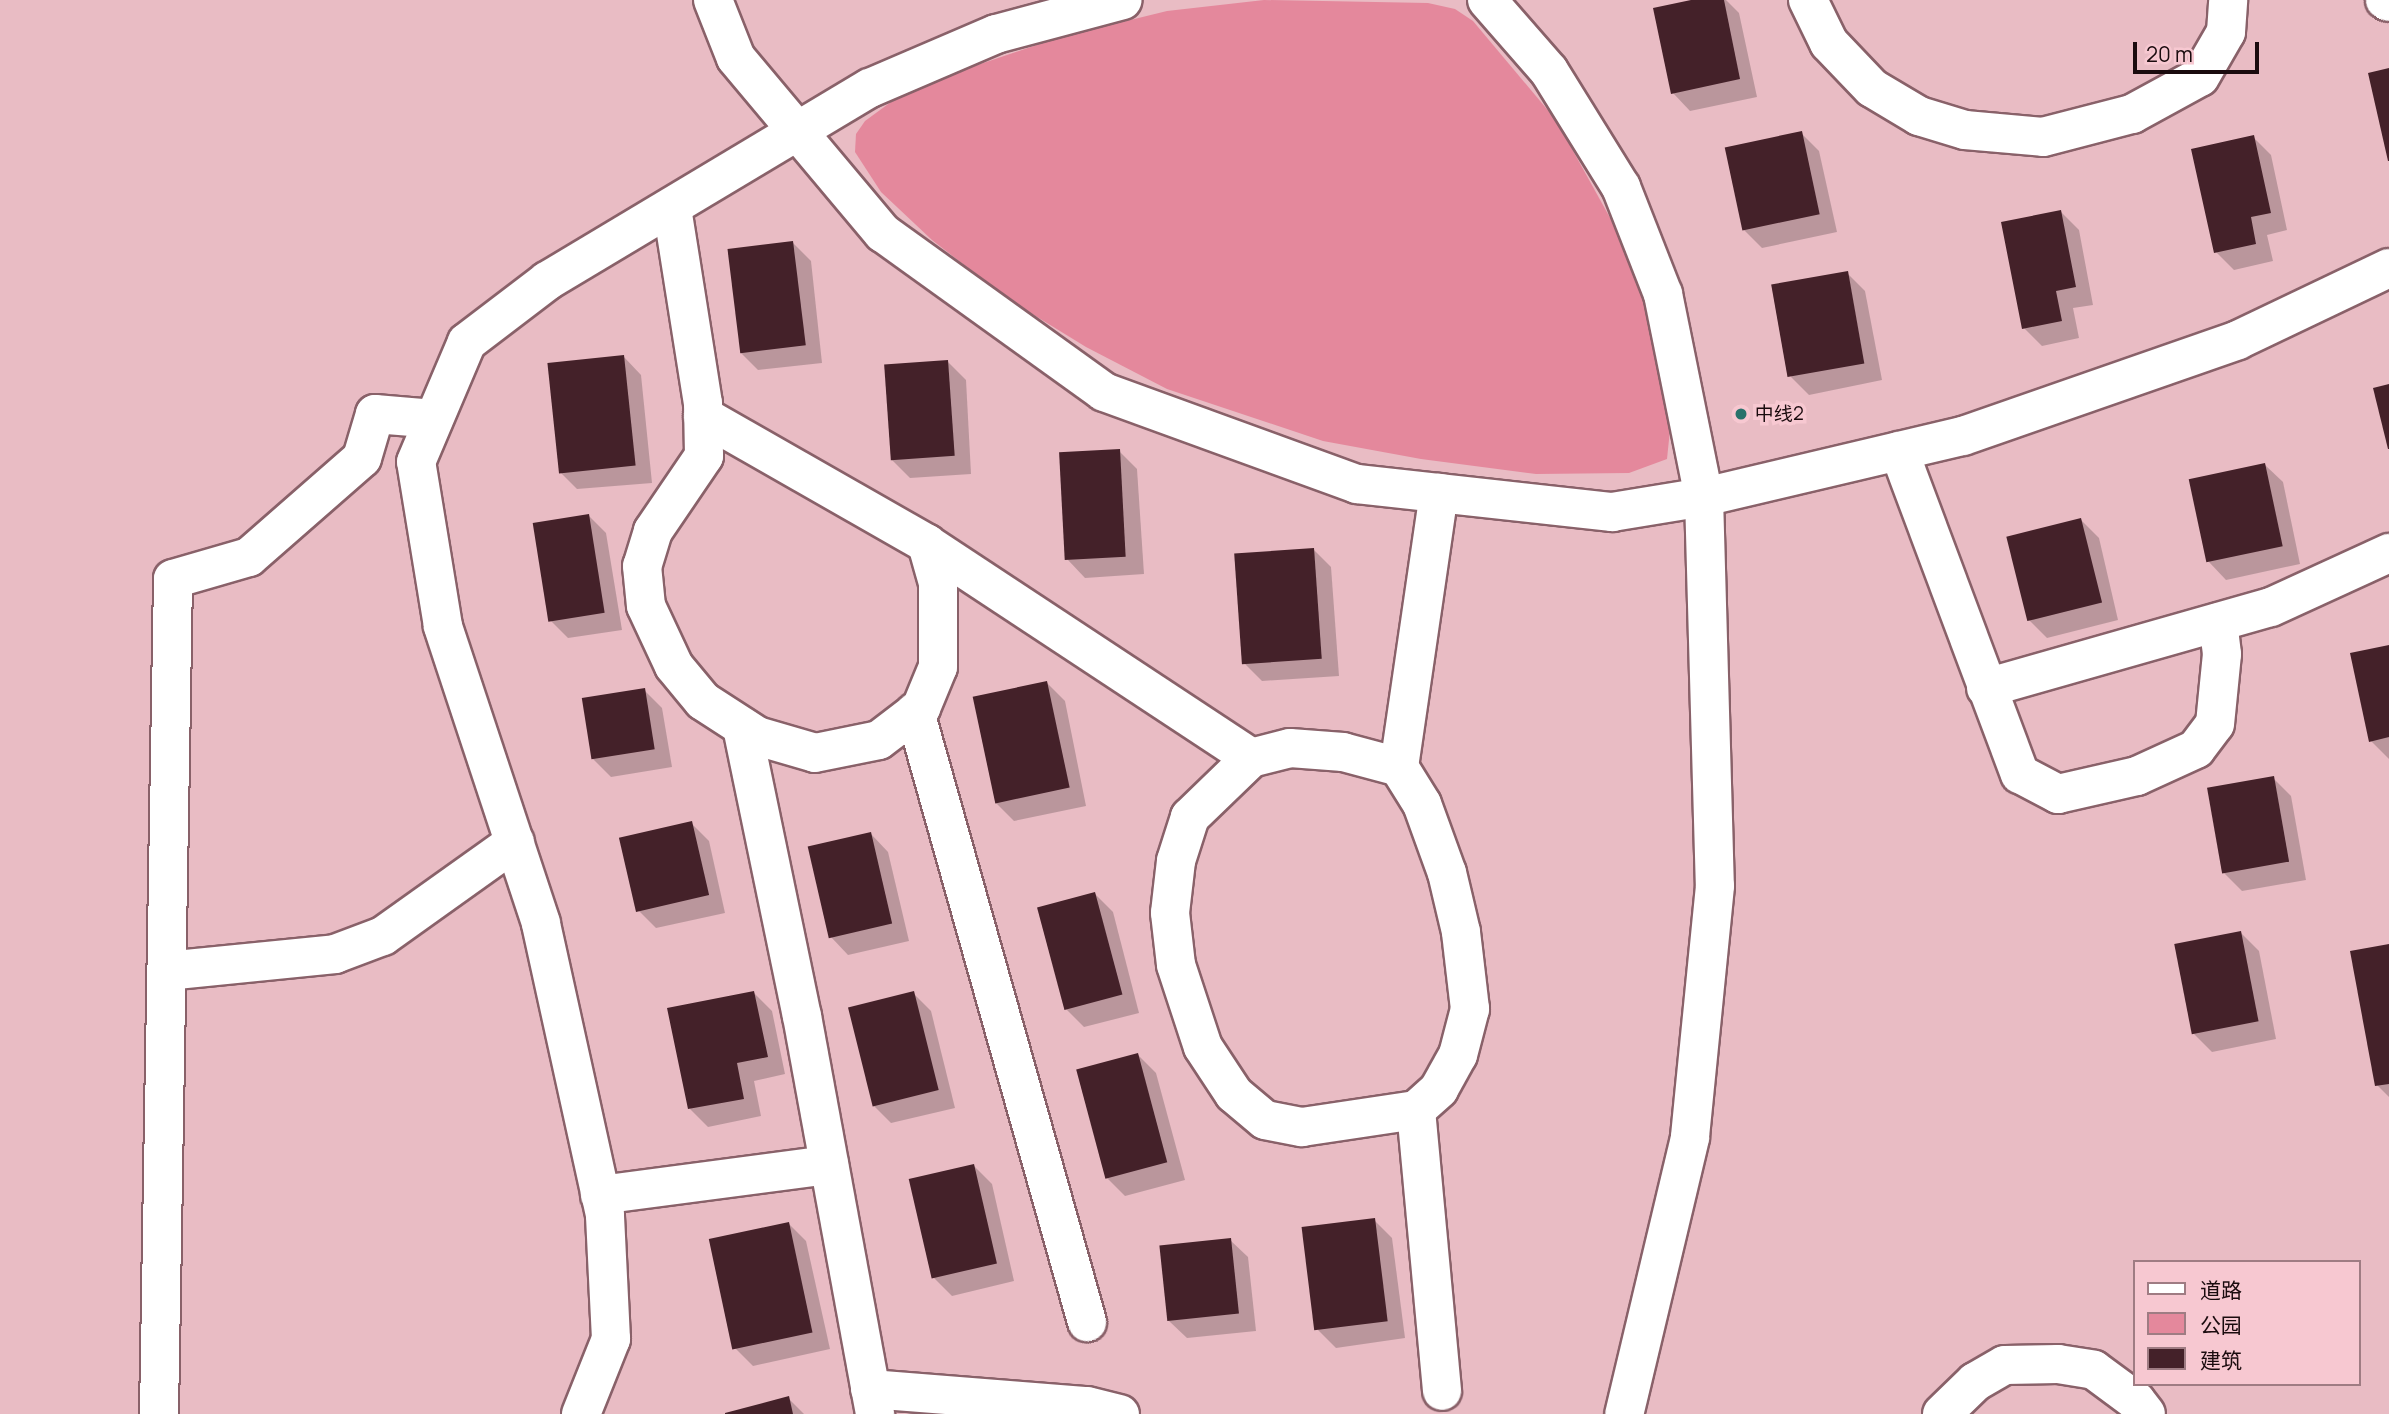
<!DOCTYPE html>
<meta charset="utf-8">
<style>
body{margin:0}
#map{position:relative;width:2389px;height:1414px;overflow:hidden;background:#e9bcc4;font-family:Manrope,"Noto Sans SC",sans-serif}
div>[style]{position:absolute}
.green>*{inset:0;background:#e4889c}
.shadow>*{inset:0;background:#0003}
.building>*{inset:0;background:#442129;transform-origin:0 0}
.roads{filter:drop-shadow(2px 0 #896169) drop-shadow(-2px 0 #896169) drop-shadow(0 2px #896169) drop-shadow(0 -2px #896169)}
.minor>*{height:38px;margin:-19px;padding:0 19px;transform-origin:19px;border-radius:19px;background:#fff}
.dots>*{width:19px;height:19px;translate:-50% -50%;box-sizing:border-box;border:4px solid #f7c8d1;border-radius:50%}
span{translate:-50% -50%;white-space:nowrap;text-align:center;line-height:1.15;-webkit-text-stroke:7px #f7c8d1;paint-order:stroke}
.poi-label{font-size:19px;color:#1a0b0e}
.left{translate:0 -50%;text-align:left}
.legend{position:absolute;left:2133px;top:1260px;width:228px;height:126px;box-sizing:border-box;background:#f7c8d1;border:2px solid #9f7c83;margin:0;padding:9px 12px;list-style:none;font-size:21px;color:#1a0b0e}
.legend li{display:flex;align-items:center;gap:14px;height:35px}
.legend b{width:35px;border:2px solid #9f7c83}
.scale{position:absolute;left:2133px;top:42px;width:126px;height:32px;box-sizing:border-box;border:4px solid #1a0b0e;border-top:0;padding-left:9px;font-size:21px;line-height:24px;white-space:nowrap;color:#1a0b0e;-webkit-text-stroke:5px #f7c8d1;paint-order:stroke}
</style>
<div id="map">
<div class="green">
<div style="clip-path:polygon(1264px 0,1428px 3px,1455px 9px,1473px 21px,1556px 120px,1630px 254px,1665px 373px,1671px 420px,1667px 459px,1629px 473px,1536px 474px,1421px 459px,1323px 441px,1167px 389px,1086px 347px,1008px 299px,932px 240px,881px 192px,855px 152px,856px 134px,865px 121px,891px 102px,951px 74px,1057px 38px,1167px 11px)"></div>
</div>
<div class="shadow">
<div style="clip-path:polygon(1700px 0,1726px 0,1739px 13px,1757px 97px,1690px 111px,1673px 93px)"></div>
<div style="clip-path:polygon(1801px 133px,1819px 151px,1837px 232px,1762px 248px,1744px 230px)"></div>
<div style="clip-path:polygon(2253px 137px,2271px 155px,2287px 230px,2267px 235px,2273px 261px,2234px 270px,2216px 252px)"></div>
<div style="clip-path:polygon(2061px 212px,2079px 230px,2093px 305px,2073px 308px,2079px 338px,2042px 346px,2024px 328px)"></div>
<div style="clip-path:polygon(793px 243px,811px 261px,822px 363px,758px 370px,740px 352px)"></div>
<div style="clip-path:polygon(1847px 273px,1865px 291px,1882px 380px,1809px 395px,1791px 377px)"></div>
<div style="clip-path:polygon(624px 357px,641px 375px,652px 483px,577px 489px,560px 472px)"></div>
<div style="clip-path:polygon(948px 362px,966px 380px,971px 474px,910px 478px,892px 460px)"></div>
<div style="clip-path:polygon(1119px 451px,1137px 469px,1144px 574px,1085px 578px,1068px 560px)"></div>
<div style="clip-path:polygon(2265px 465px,2283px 482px,2300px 564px,2226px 580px,2209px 562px)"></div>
<div style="clip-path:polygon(588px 515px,606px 533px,622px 630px,568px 638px,550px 620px)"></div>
<div style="clip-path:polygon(2081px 520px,2099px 538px,2118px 620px,2047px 638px,2029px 620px)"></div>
<div style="clip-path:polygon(1313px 549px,1331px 567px,1339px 676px,1262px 681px,1244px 663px)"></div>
<div style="clip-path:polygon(2389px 647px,2389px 759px,2371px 741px)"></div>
<div style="clip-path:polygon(1047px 683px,1065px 701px,1086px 806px,1014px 821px,996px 803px)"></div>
<div style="clip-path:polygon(644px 690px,662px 708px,672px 767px,611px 777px,593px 759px)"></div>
<div style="clip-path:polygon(2273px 778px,2291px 796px,2306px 880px,2242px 891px,2224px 873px)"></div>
<div style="clip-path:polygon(691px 823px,709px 841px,725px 913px,656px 928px,638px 910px)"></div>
<div style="clip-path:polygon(871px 834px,888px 852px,909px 941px,848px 955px,831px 937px)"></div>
<div style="clip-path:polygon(1095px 894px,1113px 912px,1139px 1013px,1084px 1027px,1066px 1009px)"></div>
<div style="clip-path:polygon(2241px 933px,2259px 951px,2276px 1039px,2212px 1052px,2194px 1034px)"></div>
<div style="clip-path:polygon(2389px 946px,2389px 1097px,2377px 1085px)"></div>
<div style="clip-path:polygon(754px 993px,772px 1011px,785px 1074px,754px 1081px,761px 1116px,708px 1127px,690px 1109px)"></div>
<div style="clip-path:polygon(913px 993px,931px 1011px,955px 1108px,891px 1123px,873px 1105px)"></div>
<div style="clip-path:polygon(1138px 1055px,1156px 1073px,1185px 1180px,1125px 1196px,1107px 1178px)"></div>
<div style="clip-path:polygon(974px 1166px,992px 1184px,1014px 1281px,952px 1296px,934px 1278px)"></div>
<div style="clip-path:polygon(1374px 1220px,1392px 1238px,1405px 1338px,1336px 1348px,1318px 1330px)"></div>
<div style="clip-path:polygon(788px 1223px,806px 1241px,830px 1349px,753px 1366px,735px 1348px)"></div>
<div style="clip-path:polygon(1230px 1240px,1248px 1257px,1256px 1331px,1187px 1338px,1169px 1321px)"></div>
<div style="clip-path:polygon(788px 1398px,804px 1414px,728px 1414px)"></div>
</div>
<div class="building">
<div style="clip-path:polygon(1691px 0,1724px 0,1740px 79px,1671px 94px,1653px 8px)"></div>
<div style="clip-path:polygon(2389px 68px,2389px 161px,2388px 161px,2368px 73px)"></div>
<div style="left:1802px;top:131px;width:85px;height:79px;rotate:78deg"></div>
<div style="clip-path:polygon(2254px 135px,2271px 213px,2251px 217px,2256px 244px,2214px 253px,2191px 149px)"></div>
<div style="clip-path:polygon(2061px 210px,2076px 287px,2056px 291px,2062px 321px,2022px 329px,2001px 222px)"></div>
<div style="left:793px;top:241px;width:105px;height:66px;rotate:83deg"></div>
<div style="left:1848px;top:271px;width:94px;height:78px;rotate:80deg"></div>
<div style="left:624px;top:355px;width:111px;height:77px;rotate:84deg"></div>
<div style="left:948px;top:360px;width:96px;height:64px;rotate:86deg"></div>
<div style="clip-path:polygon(2389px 384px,2389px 449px,2388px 449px,2373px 388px)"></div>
<div style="left:1120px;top:449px;width:108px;height:61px;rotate:87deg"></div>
<div style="left:2265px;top:463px;width:85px;height:78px;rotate:78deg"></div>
<div style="left:589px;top:514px;width:100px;height:57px;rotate:81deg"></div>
<div style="left:2081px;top:518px;width:87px;height:77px;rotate:76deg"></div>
<div style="left:1314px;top:548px;width:111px;height:80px;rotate:86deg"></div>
<div style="clip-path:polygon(2389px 645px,2389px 737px,2369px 742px,2350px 653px)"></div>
<div style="left:1047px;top:681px;width:109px;height:76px;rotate:78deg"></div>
<div style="left:645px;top:688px;width:62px;height:64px;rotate:81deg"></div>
<div style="left:2274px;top:776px;width:87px;height:68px;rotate:80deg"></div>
<div style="left:692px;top:821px;width:76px;height:75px;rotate:77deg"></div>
<div style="left:871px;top:832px;width:94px;height:65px;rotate:77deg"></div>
<div style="left:1095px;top:892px;width:106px;height:60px;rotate:75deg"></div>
<div style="left:2241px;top:931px;width:92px;height:68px;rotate:79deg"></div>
<div style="clip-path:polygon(2389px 944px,2389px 1084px,2375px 1086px,2350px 951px)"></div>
<div style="clip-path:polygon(754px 991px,768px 1057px,737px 1063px,744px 1099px,688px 1109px,667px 1008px)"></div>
<div style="left:914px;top:991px;width:102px;height:68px;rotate:76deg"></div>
<div style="left:1138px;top:1053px;width:113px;height:64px;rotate:75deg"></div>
<div style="left:974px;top:1164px;width:102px;height:67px;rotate:77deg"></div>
<div style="left:1375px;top:1218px;width:104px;height:74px;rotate:83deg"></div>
<div style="left:789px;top:1222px;width:113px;height:82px;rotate:78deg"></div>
<div style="left:1231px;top:1238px;width:76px;height:72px;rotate:84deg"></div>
<div style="clip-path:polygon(789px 1396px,793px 1414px,725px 1414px,725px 1413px)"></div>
</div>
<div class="roads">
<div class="minor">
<div style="left:713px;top:0;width:62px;rotate:68.4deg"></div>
<div style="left:736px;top:58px;width:229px;rotate:50deg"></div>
<div style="left:883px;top:233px;width:272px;rotate:35.7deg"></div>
<div style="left:1104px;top:392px;width:269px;rotate:20deg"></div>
<div style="left:1357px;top:484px;width:257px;rotate:6.3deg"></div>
<div style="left:1612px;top:512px;width:93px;rotate:-9.3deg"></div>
<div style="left:1704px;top:497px;width:266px;rotate:-13.3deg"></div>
<div style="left:1963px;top:436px;width:291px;rotate:-19.2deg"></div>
<div style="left:2238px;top:340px;width:167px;rotate:-25.5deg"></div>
<div style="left:1487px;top:0;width:94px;rotate:48.9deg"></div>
<div style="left:1549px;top:71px;width:137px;rotate:58.2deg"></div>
<div style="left:1621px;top:187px;width:115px;rotate:68.6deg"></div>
<div style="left:1663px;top:294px;width:207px;rotate:78.6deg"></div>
<div style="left:1704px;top:497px;width:389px;rotate:88.4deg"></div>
<div style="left:1715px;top:886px;width:253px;rotate:95.7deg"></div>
<div style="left:1690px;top:1138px;width:284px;rotate:103.4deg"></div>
<div style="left:1808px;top:0;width:48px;rotate:64deg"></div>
<div style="left:1829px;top:43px;width:62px;rotate:46.3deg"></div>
<div style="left:1872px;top:88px;width:55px;rotate:30.8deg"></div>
<div style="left:1919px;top:116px;width:48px;rotate:16.9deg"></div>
<div style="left:1965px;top:130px;width:78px;rotate:5.1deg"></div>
<div style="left:2043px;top:137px;width:92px;rotate:-14.5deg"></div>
<div style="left:2132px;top:114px;width:77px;rotate:-28.6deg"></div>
<div style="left:2200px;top:77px;width:52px;rotate:-60deg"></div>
<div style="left:2226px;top:32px;width:32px;rotate:-86deg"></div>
<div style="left:2385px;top:0;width:4px;rotate:27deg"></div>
<div style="left:672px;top:208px;width:197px;rotate:81deg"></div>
<div style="left:703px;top:403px;width:53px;rotate:88.9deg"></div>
<div style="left:704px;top:456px;width:91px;rotate:124.2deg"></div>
<div style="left:653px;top:531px;width:37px;rotate:107deg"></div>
<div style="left:642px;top:566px;width:40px;rotate:84.3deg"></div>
<div style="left:646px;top:606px;width:66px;rotate:65deg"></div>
<div style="left:674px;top:666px;width:45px;rotate:50.4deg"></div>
<div style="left:703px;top:701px;width:64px;rotate:32.9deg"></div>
<div style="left:757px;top:736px;width:60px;rotate:16.3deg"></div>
<div style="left:815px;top:753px;width:65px;rotate:-11.5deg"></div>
<div style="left:879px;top:740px;width:53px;rotate:-37.3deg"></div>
<div style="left:921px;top:708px;width:44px;rotate:-67.5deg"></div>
<div style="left:938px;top:667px;width:84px;rotate:-90deg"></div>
<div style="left:938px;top:583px;width:41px;rotate:-105.8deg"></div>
<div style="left:703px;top:416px;width:258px;rotate:29.7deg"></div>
<div style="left:927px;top:544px;width:388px;rotate:33.4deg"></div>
<div style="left:1899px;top:451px;width:345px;rotate:69.5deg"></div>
<div style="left:2020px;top:774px;width:43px;rotate:27.8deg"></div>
<div style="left:2058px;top:794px;width:81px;rotate:-12.8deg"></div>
<div style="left:2137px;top:776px;width:65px;rotate:-24.6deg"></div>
<div style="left:2196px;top:749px;width:31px;rotate:-53deg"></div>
<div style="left:2215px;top:724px;width:70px;rotate:-84.3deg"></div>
<div style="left:2222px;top:654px;width:32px;rotate:-97deg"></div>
<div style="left:1986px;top:688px;width:296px;rotate:-15.9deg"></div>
<div style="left:2271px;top:607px;width:130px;rotate:-24.6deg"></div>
<div style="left:915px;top:712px;width:634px;rotate:74.25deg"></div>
<div style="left:742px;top:727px;width:295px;rotate:78.3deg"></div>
<div style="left:802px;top:1016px;width:405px;rotate:79.6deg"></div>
<div style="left:1399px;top:767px;width:58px;rotate:-165deg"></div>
<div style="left:1343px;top:752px;width:53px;rotate:-175.7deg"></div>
<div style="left:1290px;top:748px;width:40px;rotate:165.6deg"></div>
<div style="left:1251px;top:758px;width:85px;rotate:136deg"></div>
<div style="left:1190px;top:817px;width:46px;rotate:107.7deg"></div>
<div style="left:1176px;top:861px;width:52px;rotate:96.6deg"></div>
<div style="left:1170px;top:913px;width:52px;rotate:83.4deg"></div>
<div style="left:1176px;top:965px;width:86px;rotate:71.8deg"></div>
<div style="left:1203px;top:1047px;width:56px;rotate:56.6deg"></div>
<div style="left:1234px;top:1094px;width:40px;rotate:40deg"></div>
<div style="left:1265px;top:1120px;width:38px;rotate:11deg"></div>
<div style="left:1302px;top:1127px;width:115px;rotate:-8.5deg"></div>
<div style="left:1416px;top:1110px;width:31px;rotate:-42deg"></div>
<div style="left:1439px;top:1089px;width:39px;rotate:-61deg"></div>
<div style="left:1458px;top:1055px;width:48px;rotate:-75.4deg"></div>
<div style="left:1470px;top:1009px;width:78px;rotate:-96.7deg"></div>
<div style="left:1461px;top:932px;width:61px;rotate:-103.3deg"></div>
<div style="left:1447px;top:873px;width:73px;rotate:-109.9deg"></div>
<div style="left:1422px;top:804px;width:44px;rotate:-121.9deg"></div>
<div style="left:1399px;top:767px;width:277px;rotate:-81.7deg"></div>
<div style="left:166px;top:971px;width:170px;rotate:-5.7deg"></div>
<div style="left:335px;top:954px;width:51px;rotate:-20.6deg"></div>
<div style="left:383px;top:936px;width:162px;rotate:-35.5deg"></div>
<div style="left:1416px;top:1110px;width:282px;rotate:84.7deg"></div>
<div style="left:600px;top:1195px;width:231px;rotate:-7.5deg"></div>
<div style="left:870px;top:1389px;width:218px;rotate:4.5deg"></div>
<div style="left:1087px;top:1406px;width:34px;rotate:14deg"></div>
<div style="left:159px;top:1414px;width:835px;rotate:-89.04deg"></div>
<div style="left:173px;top:579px;width:79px;rotate:-16.1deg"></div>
<div style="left:249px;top:557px;width:150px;rotate:-41.2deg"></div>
<div style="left:362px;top:458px;width:46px;rotate:-73.5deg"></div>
<div style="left:375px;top:414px;width:59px;rotate:4.8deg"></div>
<div style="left:581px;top:1414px;width:81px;rotate:-68.2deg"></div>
<div style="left:611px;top:1339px;width:124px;rotate:-92.8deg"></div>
<div style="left:605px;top:1215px;width:299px;rotate:-102.4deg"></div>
<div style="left:541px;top:923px;width:313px;rotate:-108.3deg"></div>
<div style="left:443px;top:626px;width:166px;rotate:-99.3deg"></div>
<div style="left:416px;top:462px;width:130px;rotate:-67deg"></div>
<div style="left:467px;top:342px;width:101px;rotate:-37.3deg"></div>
<div style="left:547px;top:281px;width:376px;rotate:-30.9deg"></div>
<div style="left:870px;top:88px;width:137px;rotate:-23.2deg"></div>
<div style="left:996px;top:34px;width:131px;rotate:-15deg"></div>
<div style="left:1942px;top:1414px;width:46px;rotate:-44.1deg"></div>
<div style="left:1975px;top:1382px;width:34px;rotate:-30deg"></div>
<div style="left:2005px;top:1365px;width:53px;rotate:-1.1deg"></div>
<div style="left:2058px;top:1364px;width:36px;rotate:9deg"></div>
<div style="left:2094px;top:1370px;width:52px;rotate:36.4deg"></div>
<div style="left:2136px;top:1401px;width:16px;rotate:52deg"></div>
</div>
</div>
<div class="dots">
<div style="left:1741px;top:414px;background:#29726b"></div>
</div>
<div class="poi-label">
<span class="left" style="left:1755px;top:414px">中线2</span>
</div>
<ul class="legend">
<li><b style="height:9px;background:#fff"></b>道路</li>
<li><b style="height:19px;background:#e4889c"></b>公园</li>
<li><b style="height:19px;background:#442129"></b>建筑</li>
</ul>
<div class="scale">20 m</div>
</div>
